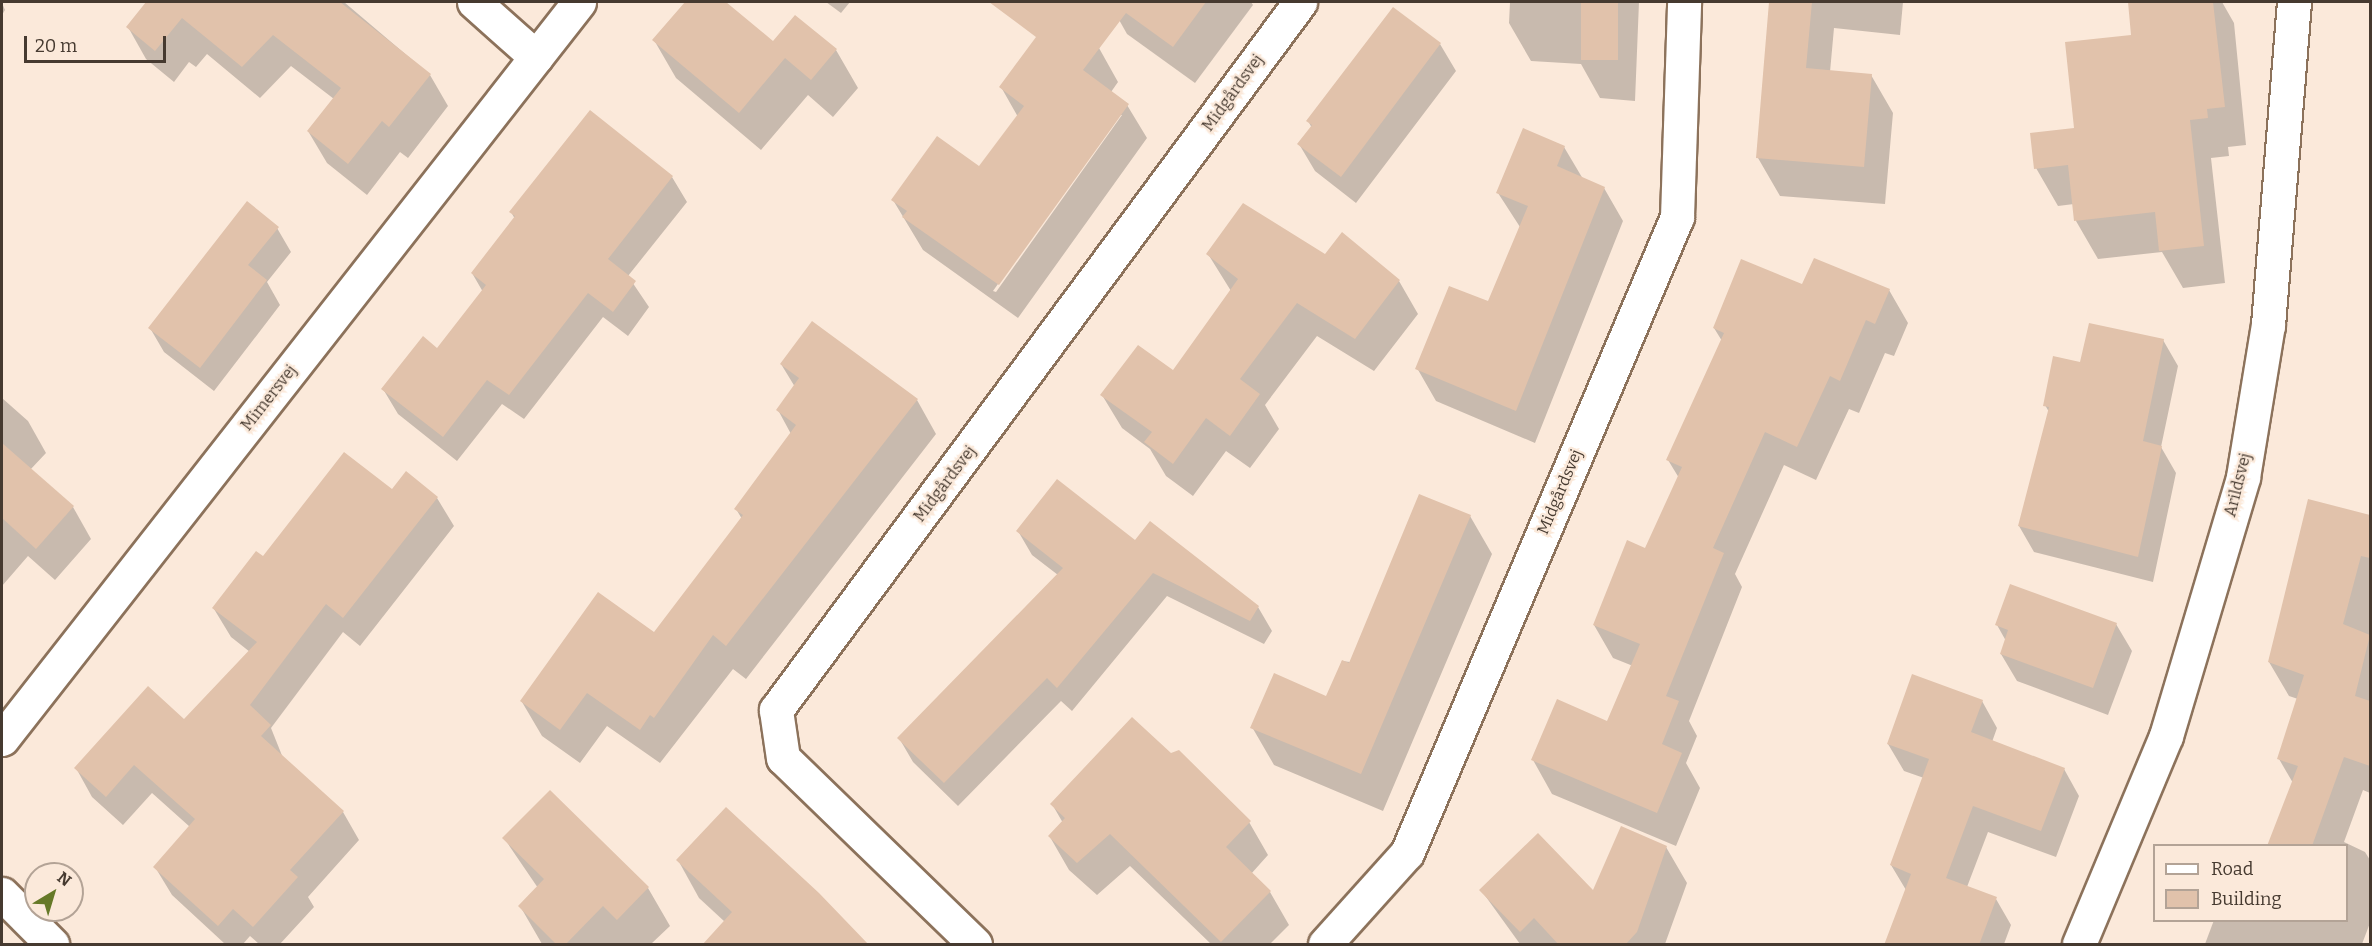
<!DOCTYPE html>
<meta charset="utf-8">
<style>
body{margin:0}
#map{position:relative;width:2372px;height:946px;overflow:hidden;background:#fbe9da;font-family:Bitter,serif}
div>[style]{position:absolute}
.shadow>*{inset:0;background:#0003}
.building>*{inset:0;background:#e1c2ab;transform-origin:0 0}
.roads{filter:drop-shadow(2px 0 #8c725b) drop-shadow(-2px 0 #8c725b) drop-shadow(0 2px #8c725b) drop-shadow(0 -2px #8c725b)}
.minor>*{height:33px;margin:-16.5px;padding:0 16.5px;transform-origin:16.5px;border-radius:16.5px;background:#fff}
span{translate:-50% -50%;white-space:nowrap;text-align:center;line-height:1.15;-webkit-text-stroke:4.5px #fbe9da;paint-order:stroke}
.street-label{font-size:16px;color:#463a30}
.frame{position:absolute;inset:0;border:3px solid #463a30;pointer-events:none}
.legend{position:absolute;left:2153px;top:844px;width:195px;height:78px;box-sizing:border-box;background:#fbe9da;border:2px solid #b3a396;margin:0;padding:8px 10px;list-style:none;font-size:18px;color:#463a30}
.legend li{display:flex;align-items:center;gap:12px;height:30px}
.legend b{width:30px;border:2px solid #b3a396}
.north{position:absolute;left:24px;top:862px;width:60px;height:60px;box-sizing:border-box;background:#fbe9da;border:2px solid #b3a396;border-radius:50%;rotate:38deg;font-size:16px;font-weight:700;line-height:24px;text-align:center;color:#463a30}
.north::after{content:'';display:block;margin:auto;width:21px;height:27px;background:#667928;clip-path:polygon(50% 0,100% 100%,50% 72%,0 100%)}
.scale{position:absolute;left:24px;top:36px;width:142px;height:27px;box-sizing:border-box;border:3px solid #463a30;border-top:0;padding-left:8px;font-size:18px;line-height:21px;white-space:nowrap;color:#463a30;-webkit-text-stroke:4px #fbe9da;paint-order:stroke}
</style>
<div id="map">
<div class="shadow">
<div style="clip-path:polygon(148px 2px,344px 2px,430px 75px,448px 106px,408px 158px,400px 152px,367px 195px,327px 163px,308px 131px,334px 99px,291px 66px,260px 98px,207px 54px,196px 67px,189px 62px,174px 82px,146px 59px,128px 27px)"></div>
<div style="clip-path:polygon(687px 2px,724px 2px,773px 43px,795px 17px,836px 50px,858px 88px,833px 117px,808px 95px,761px 150px,676px 78px,654px 40px)"></div>
<div style="clip-path:polygon(826px 2px,850px 2px,841px 13px)"></div>
<div style="clip-path:polygon(1109px 2px,1251px 2px,1253px 5px,1195px 83px,1127px 34px)"></div>
<div style="clip-path:polygon(1510px 2px,1639px 2px,1635px 101px,1600px 98px,1581px 64px,1531px 61px,1509px 23px)"></div>
<div style="clip-path:polygon(1771px 2px,1903px 2px,1900px 35px,1834px 28px,1830px 72px,1871px 75px,1893px 113px,1885px 204px,1780px 196px,1758px 158px)"></div>
<div style="clip-path:polygon(2129px 2px,2222px 2px,2234px 23px,2246px 145px,2228px 147px,2229px 156px,2211px 158px,2225px 283px,2183px 288px,2162px 252px,2098px 259px,2076px 221px,2074px 204px,2058px 206px,2036px 168px,2075px 130px,2133px 36px)"></div>
<div style="clip-path:polygon(2px 3px,5px 10px,2px 15px)"></div>
<div style="clip-path:polygon(1440px 44px,1456px 71px,1356px 203px,1315px 171px,1299px 144px,1312px 128px,1308px 121px)"></div>
<div style="clip-path:polygon(evenodd,1099px 48px,1118px 82px,1111px 92px,1127px 105px,1147px 138px,1018px 318px,923px 250px,893px 200px,980px 168px,1018px 117px,1001px 87px,1099px 48px,1118px 115px,1122px 115px,996px 292px,993px 291px,1118px 115px)"></div>
<div style="clip-path:polygon(1564px 147px,1583px 179px,1604px 188px,1623px 221px,1535px 443px,1436px 401px,1417px 368px,1488px 303px,1520px 227px,1498px 193px)"></div>
<div style="clip-path:polygon(672px 177px,687px 202px,628px 276px,649px 307px,628px 336px,603px 317px,524px 419px,502px 404px,457px 461px,398px 414px,383px 389px,438px 350px,483px 292px,472px 273px,515px 219px,511px 212px)"></div>
<div style="clip-path:polygon(277px 228px,291px 252px,267px 282px,280px 305px,214px 391px,164px 352px,150px 328px)"></div>
<div style="clip-path:polygon(1208px 254px,1326px 256px,1399px 281px,1418px 314px,1374px 371px,1317px 336px,1265px 405px,1279px 429px,1250px 468px,1226px 451px,1193px 496px,1166px 476px,1150px 449px,1122px 428px,1102px 395px,1173px 372px,1231px 291px)"></div>
<div style="clip-path:polygon(1803px 286px,1889px 290px,1908px 323px,1894px 356px,1885px 353px,1859px 413px,1849px 409px,1816px 480px,1784px 465px,1735px 574px,1742px 587px,1689px 721px,1697px 736px,1686px 763px,1700px 788px,1676px 846px,1552px 794px,1533px 760px,1608px 723px,1633px 666px,1613px 658px,1594px 625px,1646px 550px,1679px 478px,1668px 460px,1722px 341px,1714px 328px)"></div>
<div style="clip-path:polygon(2163px 340px,2178px 366px,2161px 447px,2176px 473px,2153px 582px,2034px 552px,2019px 526px,2049px 412px,2045px 405px,2082px 363px)"></div>
<div style="clip-path:polygon(781px 364px,917px 400px,936px 434px,746px 679px,733px 669px,660px 763px,607px 726px,580px 763px,542px 736px,522px 702px,654px 634px,742px 519px,736px 509px,791px 434px,778px 410px,795px 387px)"></div>
<div style="clip-path:polygon(2px 398px,28px 421px,46px 453px,30px 470px,73px 507px,91px 539px,55px 580px,28px 556px,2px 586px)"></div>
<div style="clip-path:polygon(392px 491px,437px 498px,454px 526px,360px 646px,343px 632px,271px 728px,283px 758px,343px 812px,359px 840px,308px 897px,314px 907px,280px 944px,259px 944px,250px 936px,243px 944px,225px 944px,172px 895px,155px 867px,190px 827px,152px 793px,123px 825px,92px 797px,76px 768px,184px 721px,250px 652px,231px 637px,214px 609px,263px 558px)"></div>
<div style="clip-path:polygon(2309px 501px,2370px 516px,2370px 793px,2363px 790px,2344px 842px,2365px 852px,2370px 860px,2370px 923px,2362px 944px,2205px 944px,2214px 920px,2346px 920px,2346px 846px,2269px 846px,2293px 783px,2279px 759px,2298px 699px,2289px 696px,2269px 662px)"></div>
<div style="clip-path:polygon(1470px 516px,1492px 554px,1383px 811px,1274px 765px,1252px 727px,1327px 698px,1342px 661px,1350px 662px)"></div>
<div style="clip-path:polygon(1018px 531px,1135px 542px,1258px 607px,1272px 631px,1264px 644px,1167px 596px,1072px 711px,1061px 701px,958px 806px,913px 762px,899px 738px,1058px 575px,1032px 555px)"></div>
<div style="clip-path:polygon(2116px 624px,2132px 651px,2108px 715px,2017px 681px,2001px 654px,2006px 641px,1997px 625px)"></div>
<div style="clip-path:polygon(1982px 701px,1997px 728px,1992px 742px,2064px 769px,2079px 796px,2056px 857px,1988px 832px,1967px 887px,1996px 899px,2011px 925px,2004px 944px,1886px 944px,1906px 890px,1891px 865px,1924px 778px,1904px 771px,1888px 744px)"></div>
<div style="clip-path:polygon(550px 792px,648px 888px,670px 926px,651px 944px,542px 944px,520px 906px,538px 888px,504px 838px)"></div>
<div style="clip-path:polygon(1052px 804px,1249px 822px,1268px 855px,1251px 874px,1270px 892px,1289px 925px,1270px 944px,1211px 944px,1130px 866px,1097px 895px,1069px 870px,1050px 837px,1063px 823px)"></div>
<div style="clip-path:polygon(1666px 847px,1687px 883px,1665px 944px,1520px 944px,1481px 890px,1594px 893px)"></div>
<div style="clip-path:polygon(678px 860px,867px 944px,725px 922px,699px 898px)"></div>
</div>
<div class="building">
<div style="clip-path:polygon(146px 2px,340px 2px,431px 74px,389px 127px,382px 121px,348px 164px,307px 131px,341px 88px,273px 35px,242px 67px,182px 18px,155px 51px,126px 27px)"></div>
<div style="clip-path:polygon(685px 2px,726px 2px,773px 41px,795px 15px,837px 49px,811px 80px,785px 58px,739px 113px,652px 40px)"></div>
<div style="clip-path:polygon(989px 2px,1206px 2px,1173px 47px,1126px 13px,1083px 70px,1129px 104px,999px 285px,902px 217px,907px 211px,891px 200px,937px 136px,979px 166px,1024px 106px,999px 87px,1036px 37px)"></div>
<div style="left:1581px;top:2px;width:37px;height:58px"></div>
<div style="clip-path:polygon(1769px 2px,1812px 2px,1806px 68px,1872px 74px,1864px 167px,1756px 158px)"></div>
<div style="clip-path:polygon(2128px 2px,2213px 2px,2225px 107px,2207px 109px,2208px 118px,2190px 120px,2204px 246px,2159px 251px,2155px 212px,2074px 221px,2068px 165px,2034px 169px,2030px 133px,2074px 128px,2065px 42px,2131px 35px)"></div>
<div style="clip-path:polygon(1393px 7px,1441px 43px,1341px 177px,1297px 144px,1312px 125px,1306px 121px)"></div>
<div style="clip-path:polygon(590px 110px,673px 176px,608px 259px,636px 281px,613px 312px,588px 293px,509px 395px,487px 380px,443px 437px,381px 389px,423px 336px,437px 348px,486px 285px,471px 273px,515px 216px,509px 212px)"></div>
<div style="clip-path:polygon(1523px 128px,1565px 146px,1557px 166px,1605px 187px,1516px 411px,1415px 369px,1449px 286px,1488px 301px,1528px 206px,1496px 193px)"></div>
<div style="clip-path:polygon(247px 201px,279px 227px,248px 265px,267px 280px,200px 368px,148px 328px)"></div>
<div style="clip-path:polygon(1243px 203px,1325px 254px,1342px 232px,1400px 280px,1355px 339px,1297px 303px,1240px 379px,1260px 394px,1230px 436px,1206px 418px,1173px 464px,1144px 442px,1152px 432px,1100px 395px,1138px 345px,1173px 370px,1238px 279px,1206px 254px)"></div>
<div style="clip-path:polygon(1814px 258px,1890px 289px,1875px 324px,1866px 320px,1840px 381px,1830px 376px,1797px 447px,1765px 432px,1713px 548px,1724px 553px,1666px 696px,1679px 701px,1662px 744px,1682px 753px,1657px 813px,1531px 760px,1557px 699px,1607px 721px,1640px 644px,1593px 625px,1627px 540px,1645px 548px,1682px 467px,1666px 460px,1724px 333px,1713px 328px,1741px 259px,1802px 284px)"></div>
<div style="clip-path:polygon(812px 321px,918px 399px,726px 646px,713px 635px,654px 718px,650px 715px,640px 730px,587px 693px,560px 730px,520px 701px,598px 592px,654px 632px,743px 515px,734px 509px,796px 425px,776px 410px,799px 378px,780px 364px)"></div>
<div style="clip-path:polygon(2089px 323px,2164px 339px,2143px 441px,2162px 446px,2138px 557px,2018px 526px,2049px 407px,2043px 406px,2053px 356px,2080px 362px)"></div>
<div style="clip-path:polygon(2px 443px,74px 506px,36px 549px,2px 518px)"></div>
<div style="clip-path:polygon(344px 452px,392px 489px,406px 471px,438px 497px,343px 618px,326px 604px,250px 705px,271px 725px,261px 736px,344px 811px,290px 870px,298px 877px,253px 927px,233px 909px,218px 926px,153px 867px,195px 819px,134px 765px,106px 797px,74px 768px,148px 686px,184px 719px,257px 642px,212px 608px,256px 551px,263px 556px)"></div>
<div style="clip-path:polygon(1057px 479px,1135px 540px,1150px 521px,1259px 606px,1250px 621px,1153px 573px,1057px 688px,1047px 678px,944px 783px,897px 738px,1063px 568px,1016px 531px)"></div>
<div style="clip-path:polygon(1419px 494px,1471px 515px,1361px 774px,1250px 728px,1274px 673px,1326px 696px,1342px 660px,1349px 663px)"></div>
<div style="clip-path:polygon(2308px 499px,2370px 515px,2370px 558px,2361px 556px,2343px 624px,2370px 635px,2355px 696px,2370px 701px,2370px 766px,2344px 757px,2312px 846px,2267px 846px,2298px 766px,2277px 759px,2304px 675px,2268px 662px)"></div>
<div style="clip-path:polygon(2010px 584px,2117px 623px,2093px 688px,2000px 654px,2008px 630px,1995px 625px)"></div>
<div style="clip-path:polygon(1912px 674px,1983px 700px,1971px 732px,2065px 768px,2041px 831px,1973px 806px,1946px 878px,1997px 897px,1979px 945px,1884px 945px,1911px 874px,1890px 865px,1929px 759px,1887px 744px)"></div>
<div style="clip-path:polygon(1132px 717px,1171px 753px,1179px 750px,1251px 821px,1226px 847px,1271px 891px,1221px 942px,1110px 834px,1077px 863px,1048px 836px,1065px 818px,1050px 804px)"></div>
<div style="clip-path:polygon(550px 790px,649px 887px,617px 920px,603px 906px,565px 945px,557px 945px,518px 906px,544px 879px,502px 838px)"></div>
<div style="clip-path:polygon(726px 807px,819px 893px,869px 945px,702px 945px,732px 912px,676px 860px)"></div>
<div style="clip-path:polygon(1621px 826px,1667px 846px,1637px 932px,1625px 945px,1559px 945px,1534px 918px,1520px 932px,1479px 890px,1538px 833px,1593px 890px)"></div>
</div>
<div class="roads">
<div class="minor">
<div style="left:474px;top:2px;width:83px;rotate:41.6deg"></div>
<div style="left:2px;top:739px;width:936px;rotate:-51.94deg"></div>
<div style="left:2px;top:894px;width:71px;rotate:45deg"></div>
<div style="left:975px;top:944px;width:267px;rotate:-135.9deg"></div>
<div style="left:783px;top:758px;width:49px;rotate:-98.3deg"></div>
<div style="left:776px;top:710px;width:881px;rotate:-53.49deg"></div>
<div style="left:1325px;top:944px;width:122px;rotate:-48deg"></div>
<div style="left:1407px;top:853px;width:691px;rotate:-67deg"></div>
<div style="left:1677px;top:217px;width:215px;rotate:-88.1deg"></div>
<div style="left:2079px;top:944px;width:225px;rotate:-67.3deg"></div>
<div style="left:2166px;top:736px;width:270px;rotate:-73.4deg"></div>
<div style="left:2243px;top:477px;width:154px;rotate:-80.7deg"></div>
<div style="left:2268px;top:325px;width:324px;rotate:-85.4deg"></div>
</div>
</div>
<div class="street-label">
<span style="left:1233px;top:93px;rotate:-54deg">Midgårdsvej</span>
<span style="left:269px;top:398px;rotate:-52deg">Mimersvej</span>
<span style="left:945px;top:484px;rotate:-53deg">Midgårdsvej</span>
<span style="left:2238px;top:485px;rotate:-76deg">Arildsvej</span>
<span style="left:1560px;top:492px;rotate:-67deg">Midgårdsvej</span>
</div>
<div class="frame"></div>
<ul class="legend">
<li><b style="height:8px;background:#fff"></b>Road</li>
<li><b style="height:16px;background:#e1c2ab"></b>Building</li>
</ul>
<div class="north">N</div>
<div class="scale">20 m</div>
</div>
